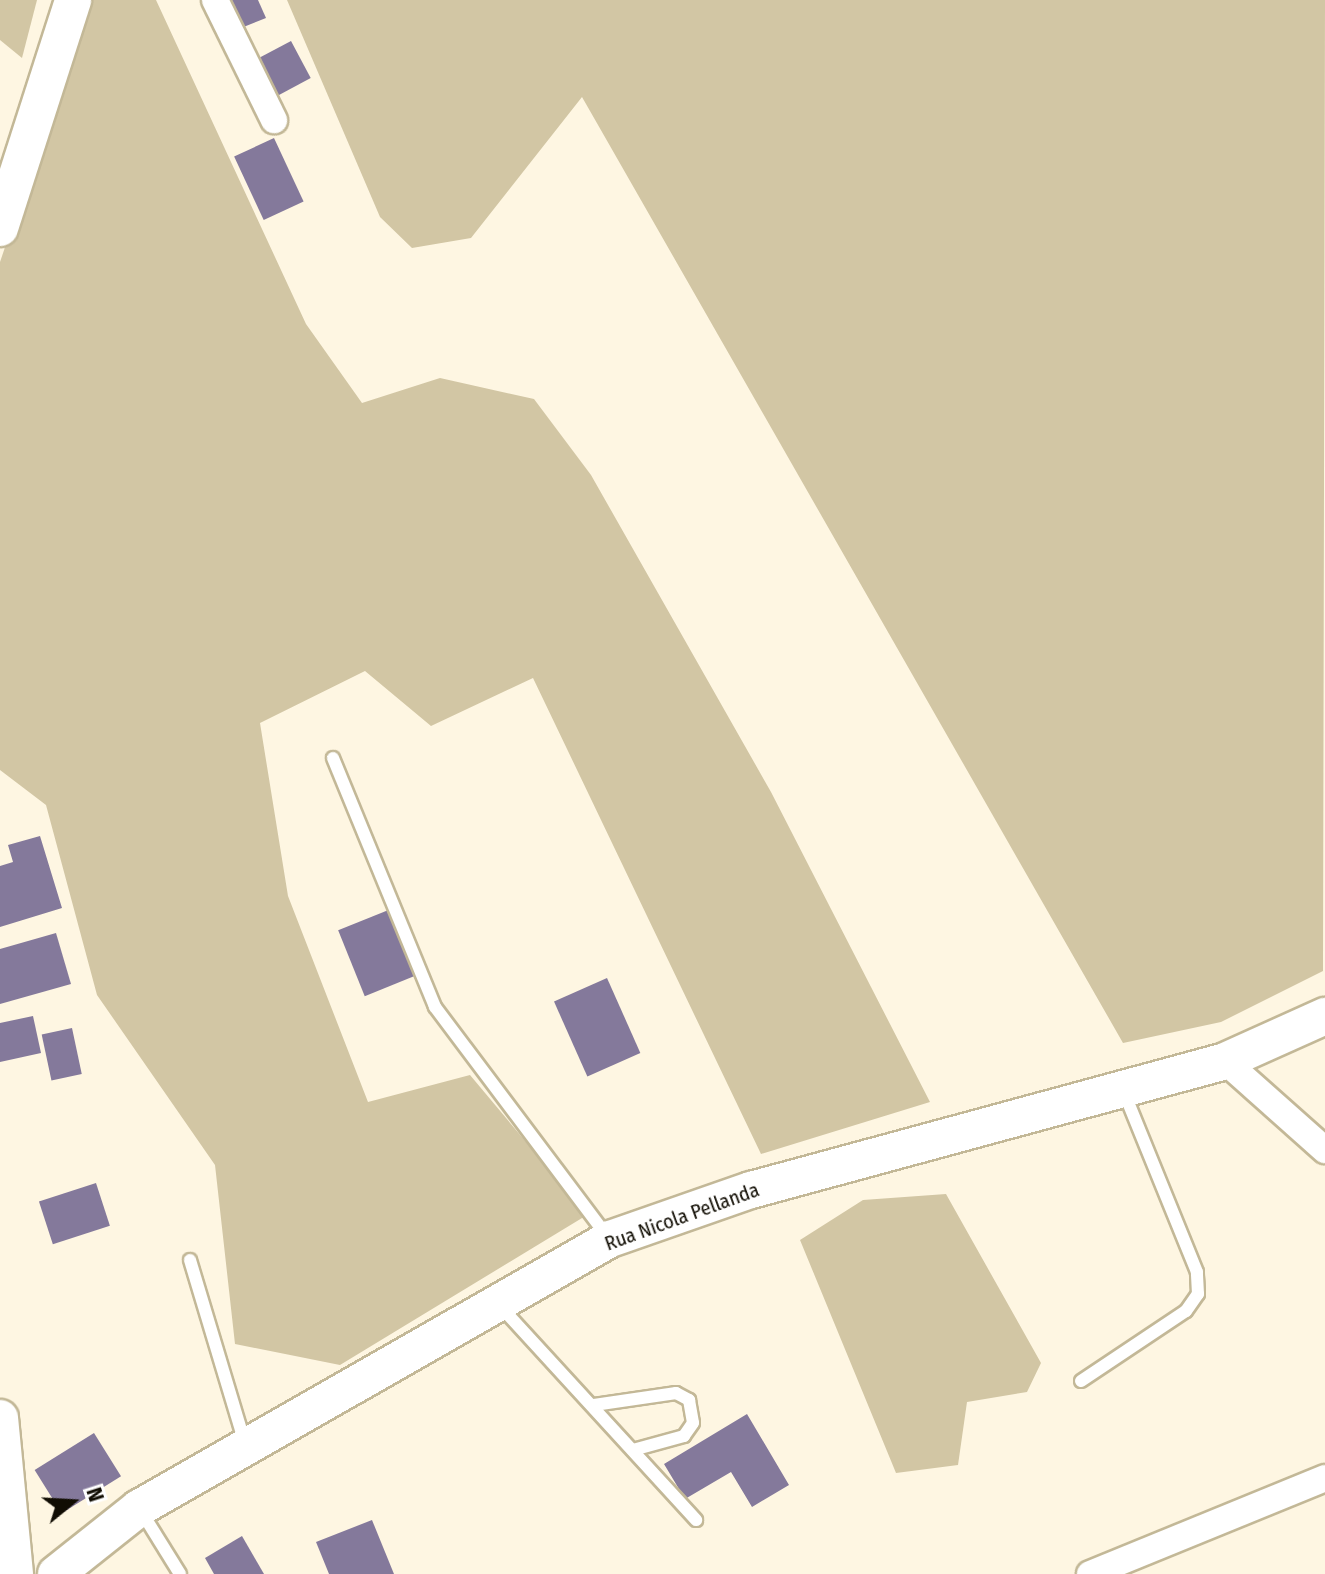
<!DOCTYPE html>
<style>
body{margin:0}
#map{position:relative;width:1325px;height:1574px;overflow:hidden;background:#fef6e2;font-family:"Fira Sans Condensed",sans-serif}
div>[style]{position:absolute}
.green>*{inset:0;background:#d2c6a4}
.building>*{inset:0;background:#84799b;transform-origin:0 0}
.roads{filter:drop-shadow(2px 0 #c3b897) drop-shadow(-2px 0 #c3b897) drop-shadow(0 2px #c3b897) drop-shadow(0 -2px #c3b897)}
.lane>*{height:12px;margin:-6px;padding:0 6px;transform-origin:6px;border-radius:6px;background:#fff}
.street>*{height:26px;margin:-13px;padding:0 13px;transform-origin:13px;border-radius:13px;background:#fff}
.secondary>*{height:36px;margin:-18px;padding:0 18px;transform-origin:18px;border-radius:18px;background:#fff}
span{translate:-50% -50%;white-space:nowrap;text-align:center;line-height:1.15;-webkit-text-stroke:8px #fff;paint-order:stroke}
.street-label{font-size:20px;color:#110d03}
.north{position:absolute;left:32px;top:1462px;width:80px;height:80px;-webkit-text-stroke:6px #fff;paint-order:stroke;rotate:72deg;font-size:22px;font-weight:700;line-height:32px;text-align:center;color:#110d03}
.north::after{content:'';display:block;margin:auto;width:28px;height:36px;background:#110d03;clip-path:polygon(50% 0,100% 100%,50% 72%,0 100%)}
</style>
<div id="map">
<div class="green">
<div style="clip-path:polygon(0 0,37px 0,22px 58px,0 40px)"></div>
<div style="clip-path:polygon(89px 0,156px 0,306px 324px,362px 403px,440px 378px,534px 399px,591px 475px,771px 792px,930px 1102px,761px 1154px,533px 678px,431px 726px,365px 671px,260px 723px,288px 896px,368px 1102px,470px 1075px,587px 1215px,340px 1365px,235px 1344px,215px 1165px,97px 995px,46px 805px,0 770px,0 262px)"></div>
<div style="clip-path:polygon(287px 0,1325px 0,1323px 971px,1221px 1022px,1123px 1043px,582px 97px,471px 238px,412px 248px,380px 217px)"></div>
<div style="clip-path:polygon(946px 1194px,1041px 1363px,1027px 1392px,967px 1402px,958px 1465px,896px 1473px,800px 1240px,863px 1200px)"></div>
</div>
<div class="building">
<div style="clip-path:polygon(230px 0,258px 0,266px 18px,241px 28px)"></div>
<div style="left:291px;top:41px;width:42px;height:38px;rotate:62deg"></div>
<div style="left:274px;top:138px;width:70px;height:44px;rotate:65deg"></div>
<div style="clip-path:polygon(40px 836px,62px 908px,0 927px,0 866px,13px 862px,8px 845px)"></div>
<div style="left:391px;top:909px;width:71px;height:57px;rotate:68deg"></div>
<div style="clip-path:polygon(56px 933px,71px 984px,0 1004px,0 949px)"></div>
<div style="left:607px;top:978px;width:82px;height:58px;rotate:66deg"></div>
<div style="clip-path:polygon(33px 1016px,41px 1053px,0 1062px,0 1023px)"></div>
<div style="left:72px;top:1028px;width:47px;height:31px;rotate:78deg"></div>
<div style="left:96px;top:1183px;width:45px;height:60px;rotate:72deg"></div>
<div style="clip-path:polygon(747px 1414px,789px 1485px,752px 1507px,731px 1472px,685px 1499px,664px 1464px)"></div>
<div style="left:94px;top:1433px;width:51px;height:70px;rotate:58deg"></div>
<div style="clip-path:polygon(372px 1520px,394px 1574px,329px 1574px,316px 1542px)"></div>
<div style="clip-path:polygon(242px 1536px,264px 1574px,214px 1574px,205px 1558px)"></div>
</div>
<div class="roads">
<div class="lane">
<div style="left:333px;top:758px;width:269px;rotate:67.7deg"></div>
<div style="left:435px;top:1007px;width:288px;rotate:53.1deg"></div>
<div style="left:190px;top:1260px;width:191px;rotate:73.3deg"></div>
<div style="left:501px;top:1307px;width:289px;rotate:47.5deg"></div>
<div style="left:1081px;top:1381px;width:126px;rotate:-33.7deg"></div>
<div style="left:1186px;top:1311px;width:21px;rotate:-55deg"></div>
<div style="left:1198px;top:1294px;width:22px;rotate:-93deg"></div>
<div style="left:1197px;top:1272px;width:194px;rotate:-112.1deg"></div>
<div style="left:594px;top:1405px;width:83px;rotate:-8.3deg"></div>
<div style="left:676px;top:1393px;width:15px;rotate:28deg"></div>
<div style="left:689px;top:1400px;width:23px;rotate:80deg"></div>
<div style="left:693px;top:1423px;width:16px;rotate:125deg"></div>
<div style="left:684px;top:1436px;width:53px;rotate:164.6deg"></div>
<div style="left:141px;top:1511px;width:74px;rotate:58.2deg"></div>
</div>
<div class="street">
<div style="left:215px;top:0;width:134px;rotate:63.8deg"></div>
<div style="left:1225px;top:1061px;width:134px;rotate:41.7deg"></div>
<div style="left:1090px;top:1574px;width:254px;rotate:-22.2deg"></div>
</div>
<div class="secondary">
<div style="left:0;top:228px;width:239px;rotate:-72.2deg"></div>
<div style="left:0;top:1418px;width:157px;rotate:84.5deg"></div>
<div style="left:56px;top:1574px;width:106px;rotate:-38.5deg"></div>
<div style="left:139px;top:1508px;width:542px;rotate:-29.73deg"></div>
<div style="left:610px;top:1239px;width:149px;rotate:-19.2deg"></div>
<div style="left:751px;top:1190px;width:491px;rotate:-15.2deg"></div>
<div style="left:1225px;top:1061px;width:110px;rotate:-24.2deg"></div>
</div>
</div>
<div class="street-label">
<span style="left:682px;top:1217px;rotate:-20deg">Rua Nicola Pellanda</span>
</div>
<div class="north">N</div>
</div>
